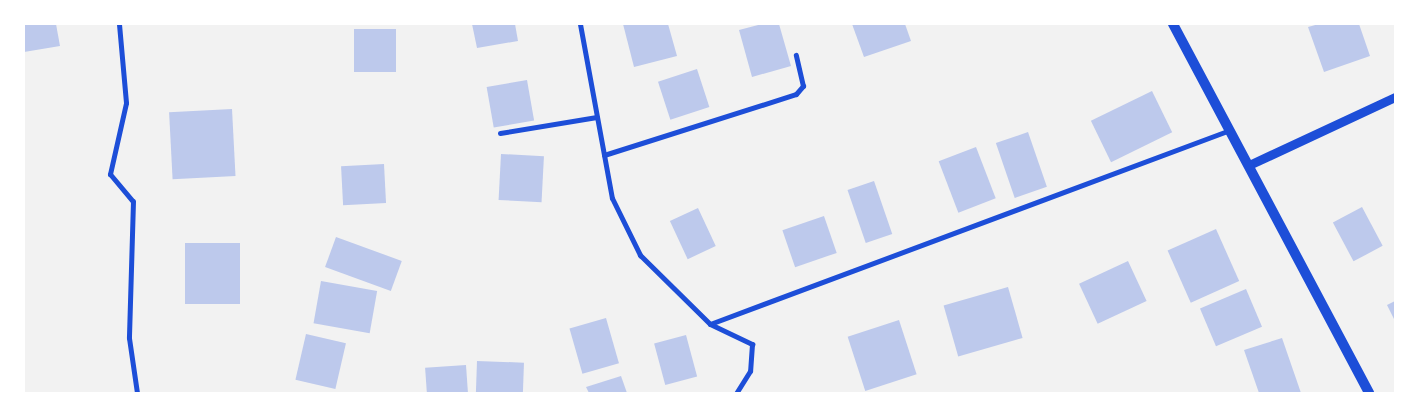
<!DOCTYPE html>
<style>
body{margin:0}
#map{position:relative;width:1419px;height:417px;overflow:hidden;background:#f2f2f2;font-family:"Work Sans",sans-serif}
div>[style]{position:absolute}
.building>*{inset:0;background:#bdc9ec;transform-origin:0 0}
.minor>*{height:5px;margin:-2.5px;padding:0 2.5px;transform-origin:2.5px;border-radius:2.5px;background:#1d4ed8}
.tertiary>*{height:9px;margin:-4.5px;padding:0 4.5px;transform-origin:4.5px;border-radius:4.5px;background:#1d4ed8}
.secondary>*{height:10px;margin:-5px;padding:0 5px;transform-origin:5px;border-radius:5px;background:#1d4ed8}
span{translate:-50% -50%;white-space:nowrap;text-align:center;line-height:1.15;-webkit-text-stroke:5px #fff;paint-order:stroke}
.frame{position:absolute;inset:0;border:25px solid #fff;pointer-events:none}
</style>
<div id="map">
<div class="building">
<div style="clip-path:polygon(24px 24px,56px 24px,60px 46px,24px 52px)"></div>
<div style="clip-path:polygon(472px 24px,515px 24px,518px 41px,477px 48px)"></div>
<div style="clip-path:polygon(623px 24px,668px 24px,677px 56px,634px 67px)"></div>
<div style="clip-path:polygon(762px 24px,779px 24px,791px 66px,752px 77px,739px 30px)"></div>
<div style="clip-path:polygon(852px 24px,905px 24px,911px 41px,864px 57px)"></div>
<div style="clip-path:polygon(1319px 24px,1359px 24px,1370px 56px,1324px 72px,1308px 27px)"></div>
<div style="left:354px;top:29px;width:42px;height:43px"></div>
<div style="left:697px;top:69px;width:40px;height:41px;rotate:72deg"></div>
<div style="left:527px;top:80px;width:41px;height:41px;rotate:80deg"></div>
<div style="left:1152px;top:91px;width:46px;height:68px;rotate:64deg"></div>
<div style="left:232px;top:109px;width:67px;height:63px;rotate:87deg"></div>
<div style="left:1028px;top:132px;width:58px;height:34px;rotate:71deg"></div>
<div style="left:976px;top:147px;width:55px;height:40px;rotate:69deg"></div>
<div style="left:501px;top:154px;width:43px;height:46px;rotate:3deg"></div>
<div style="left:384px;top:164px;width:39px;height:43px;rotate:87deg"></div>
<div style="left:874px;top:181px;width:56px;height:28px;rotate:71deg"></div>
<div style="left:1362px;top:207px;width:44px;height:33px;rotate:62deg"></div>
<div style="left:698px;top:208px;width:42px;height:31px;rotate:65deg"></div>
<div style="left:824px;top:216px;width:39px;height:44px;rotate:71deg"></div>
<div style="left:1216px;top:229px;width:57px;height:53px;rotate:66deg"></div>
<div style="left:336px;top:237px;width:70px;height:32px;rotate:20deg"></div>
<div style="left:185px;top:243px;width:55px;height:61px"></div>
<div style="left:1128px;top:261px;width:44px;height:54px;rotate:65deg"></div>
<div style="left:321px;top:281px;width:57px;height:43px;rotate:10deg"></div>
<div style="left:1008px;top:287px;width:53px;height:67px;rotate:74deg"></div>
<div style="left:1246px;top:289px;width:41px;height:50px;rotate:67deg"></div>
<div style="clip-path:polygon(1395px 301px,1395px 321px,1387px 305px)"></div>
<div style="left:606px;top:318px;width:47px;height:38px;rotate:74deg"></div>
<div style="left:899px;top:320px;width:57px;height:54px;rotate:72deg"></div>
<div style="left:306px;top:334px;width:41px;height:47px;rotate:13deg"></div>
<div style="left:686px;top:335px;width:43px;height:33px;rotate:75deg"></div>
<div style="clip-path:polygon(1282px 338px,1301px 393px,1259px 393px,1244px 350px)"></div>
<div style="left:477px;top:361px;width:47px;height:32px;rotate:2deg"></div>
<div style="left:466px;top:365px;width:28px;height:41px;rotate:86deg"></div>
<div style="clip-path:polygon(621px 376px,627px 393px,589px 393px,586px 387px)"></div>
</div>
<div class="minor">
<div style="left:119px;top:24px;width:79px;rotate:84.9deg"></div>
<div style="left:126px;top:103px;width:73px;rotate:102.7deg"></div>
<div style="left:110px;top:174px;width:35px;rotate:50deg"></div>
<div style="left:133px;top:201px;width:137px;rotate:91.7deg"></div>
<div style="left:129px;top:338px;width:56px;rotate:81.7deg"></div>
<div style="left:580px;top:24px;width:177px;rotate:79.6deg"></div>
<div style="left:612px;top:198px;width:64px;rotate:63.8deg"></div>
<div style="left:640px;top:255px;width:98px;rotate:44.6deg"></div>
<div style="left:710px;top:324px;width:47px;rotate:25.5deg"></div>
<div style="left:752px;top:344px;width:27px;rotate:94deg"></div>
<div style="left:750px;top:371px;width:26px;rotate:122deg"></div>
<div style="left:500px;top:133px;width:98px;rotate:-9.4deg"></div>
<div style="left:604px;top:155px;width:201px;rotate:-17.6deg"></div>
<div style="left:796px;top:94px;width:11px;rotate:-49deg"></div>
<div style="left:803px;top:86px;width:32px;rotate:-103deg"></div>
<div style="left:710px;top:324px;width:555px;rotate:-20.46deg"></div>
</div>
<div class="tertiary">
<div style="left:1249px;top:165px;width:161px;rotate:-25deg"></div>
</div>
<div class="secondary">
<div style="left:1173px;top:24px;width:418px;rotate:62deg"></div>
</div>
<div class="frame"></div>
</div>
